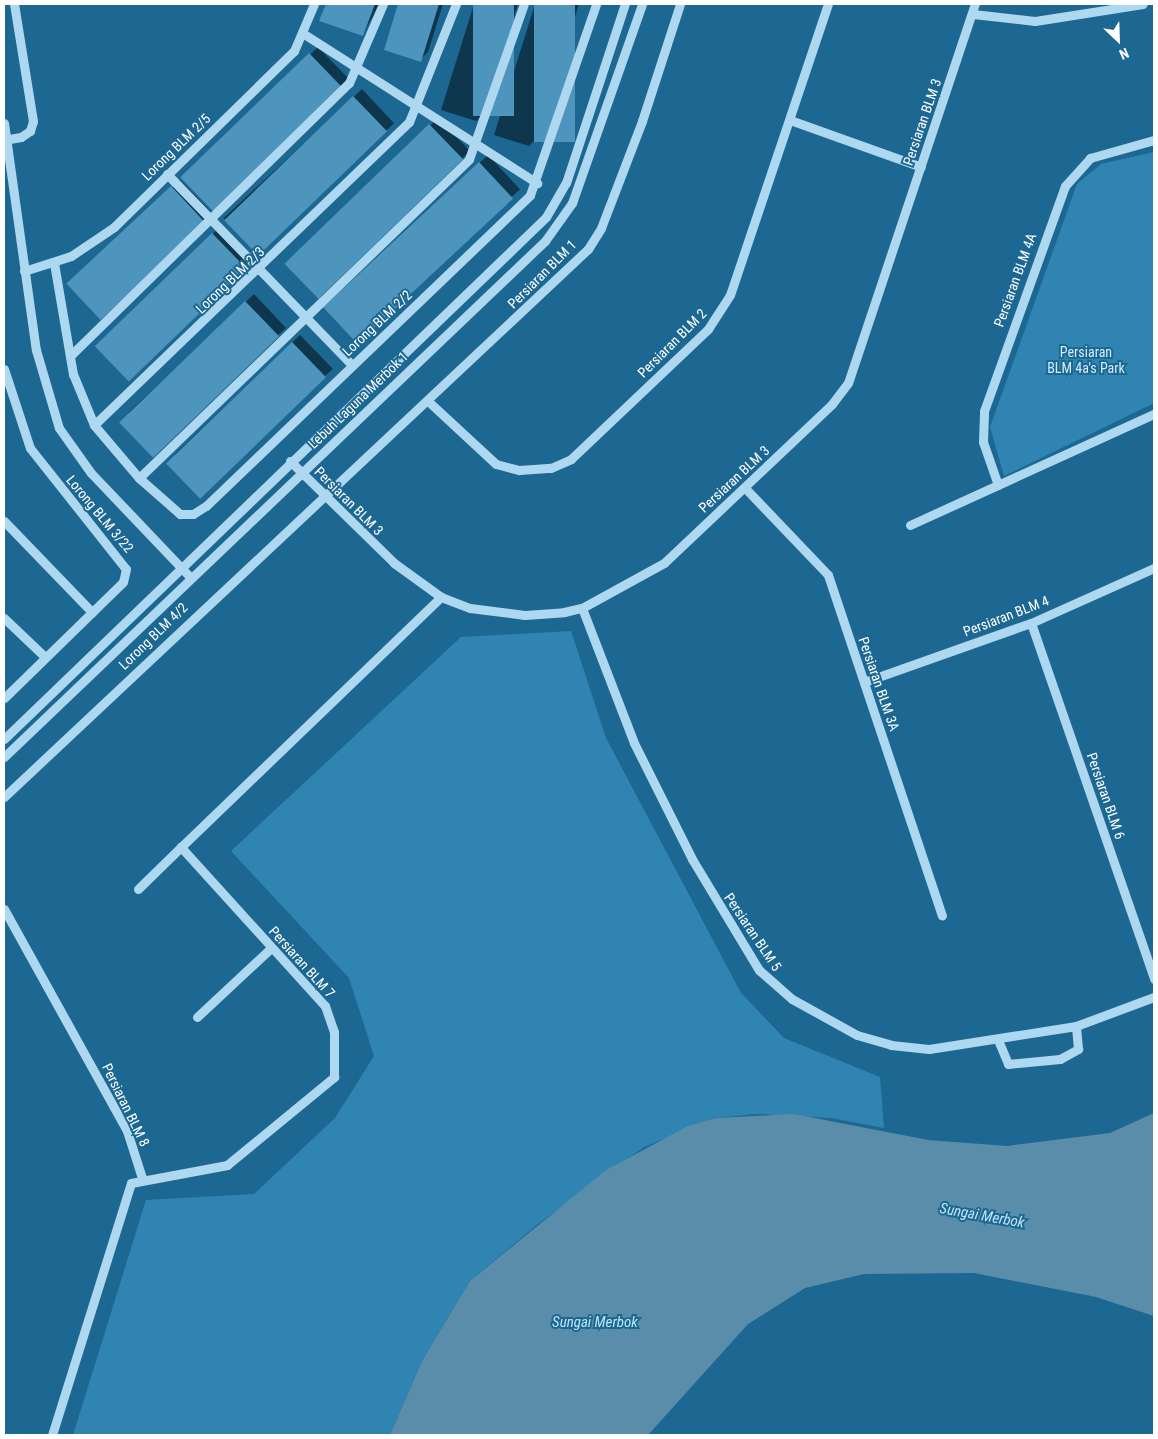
<!DOCTYPE html>
<style>
body{margin:0}
#map{position:relative;width:1158px;height:1439px;overflow:hidden;background:#1c6893;font-family:"Roboto Condensed",sans-serif}
div>[style]{position:absolute}
.green>*{inset:0;background:#3084b1}
.water>*{inset:0;background:#5a8daa}
.shadow>*{inset:0;background:#0007;transform-origin:0 0}
.building>*{inset:0;background:#4d95bd;transform-origin:0 0}
.minor>*{height:9px;margin:-4.5px;padding:0 4.5px;transform-origin:4.5px;border-radius:4.5px;background:#aed8ef}
span{translate:-50% -50%;white-space:nowrap;text-align:center;line-height:1.15;-webkit-text-stroke:4px #1c6893;paint-order:stroke}
.street-label{font-size:14px;color:#fff}
.park-label{font-size:14px;color:#d4edfa}
.water-label{font-size:15px;color:#c1e4f6;font-style:italic}
.frame{position:absolute;inset:0;border:5px solid #fff;pointer-events:none}
.north{position:absolute;left:1093px;top:15px;width:50px;height:50px;-webkit-text-stroke:4px #1c6893;paint-order:stroke;rotate:156deg;font-size:14px;font-weight:700;line-height:20px;text-align:center;color:#fff}
.north::after{content:'';display:block;margin:auto;width:18px;height:22px;background:#fff;clip-path:polygon(50% 0,100% 100%,50% 72%,0 100%)}
</style>
<div id="map">
<div class="green">
<div style="clip-path:polygon(1154px 152px,1154px 403px,1004px 476px,990px 427px,1077px 184px,1101px 164px)"></div>
<div style="clip-path:polygon(571px 631px,606px 738px,741px 993px,784px 1038px,880px 1077px,884px 1128px,831px 1118px,756px 1114px,716px 1118px,644px 1147px,538px 1224px,470px 1281px,422px 1361px,390px 1435px,73px 1435px,146px 1200px,254px 1194px,335px 1118px,374px 1056px,349px 978px,231px 851px,461px 637px)"></div>
</div>
<div class="water">
<div style="clip-path:polygon(1154px 1113px,1154px 1316px,1096px 1297px,974px 1273px,864px 1274px,805px 1288px,748px 1324px,648px 1435px,390px 1435px,422px 1361px,470px 1281px,606px 1170px,688px 1126px,716px 1118px,794px 1114px,928px 1140px,1007px 1146px,1110px 1133px)"></div>
</div>
<div class="shadow">
<div style="clip-path:polygon(327px 4px,379px 4px,363px 35px,321px 21px)"></div>
<div style="clip-path:polygon(400px 4px,443px 4px,428px 52px,420px 60px,385px 49px)"></div>
<div style="clip-path:polygon(474px 4px,518px 4px,484px 113px,476px 121px,441px 110px)"></div>
<div style="clip-path:polygon(535px 4px,579px 4px,537px 138px,529px 146px,494px 135px)"></div>
<div style="clip-path:polygon(318px 47px,350px 80px,182px 177px)"></div>
<div style="left:362px;top:89px;width:47px;height:189px;rotate:47deg"></div>
<div style="left:438px;top:118px;width:46px;height:210px;rotate:46deg"></div>
<div style="left:488px;top:155px;width:47px;height:212px;rotate:47deg"></div>
<div style="clip-path:polygon(180px 180px,212px 213px,204px 221px,77px 277px)"></div>
<div style="left:221px;top:226px;width:46px;height:173px;rotate:46deg"></div>
<div style="clip-path:polygon(254px 294px,286px 328px,278px 335px,127px 414px)"></div>
<div style="clip-path:polygon(300px 335px,333px 369px,325px 376px,174px 455px)"></div>
</div>
<div class="building">
<div style="clip-path:polygon(326px 4px,375px 4px,363px 36px,319px 21px)"></div>
<div style="clip-path:polygon(398px 4px,439px 4px,421px 62px,384px 50px)"></div>
<div style="left:473px;top:4px;width:41px;height:112px"></div>
<div style="left:534px;top:4px;width:41px;height:138px"></div>
<div style="left:309px;top:53px;width:49px;height:179px;rotate:46deg"></div>
<div style="left:353px;top:96px;width:49px;height:179px;rotate:46deg"></div>
<div style="left:429px;top:124px;width:49px;height:201px;rotate:46deg"></div>
<div style="left:479px;top:162px;width:50px;height:213px;rotate:47deg"></div>
<div style="left:171px;top:186px;width:50px;height:143px;rotate:47deg"></div>
<div style="left:212px;top:233px;width:49px;height:163px;rotate:46deg"></div>
<div style="left:245px;top:301px;width:49px;height:175px;rotate:46deg"></div>
<div style="left:292px;top:342px;width:49px;height:175px;rotate:46deg"></div>
</div>
<div class="minor">
<div style="left:973px;top:14px;width:62px;rotate:6.4deg"></div>
<div style="left:1035px;top:21px;width:109px;rotate:-8.9deg"></div>
<div style="left:304px;top:34px;width:277px;rotate:32.6deg"></div>
<div style="left:790px;top:120px;width:139px;rotate:19.7deg"></div>
<div style="left:4px;top:123px;width:229px;rotate:82deg"></div>
<div style="left:36px;top:350px;width:81px;rotate:73.6deg"></div>
<div style="left:59px;top:428px;width:55px;rotate:54.6deg"></div>
<div style="left:91px;top:473px;width:145px;rotate:46.4deg"></div>
<div style="left:4px;top:140px;width:17px;rotate:-10deg"></div>
<div style="left:21px;top:137px;width:11px;rotate:-34deg"></div>
<div style="left:30px;top:131px;width:10px;rotate:-73deg"></div>
<div style="left:33px;top:121px;width:119px;rotate:-99.2deg"></div>
<div style="left:167px;top:174px;width:266px;rotate:45.9deg"></div>
<div style="left:54px;top:263px;width:113px;rotate:80.3deg"></div>
<div style="left:73px;top:374px;width:55px;rotate:67.6deg"></div>
<div style="left:94px;top:425px;width:437px;rotate:-43.9deg"></div>
<div style="left:409px;top:122px;width:127px;rotate:-68.3deg"></div>
<div style="left:24px;top:271px;width:49px;rotate:-17.7deg"></div>
<div style="left:71px;top:256px;width:52px;rotate:-34deg"></div>
<div style="left:114px;top:227px;width:252px;rotate:-44.4deg"></div>
<div style="left:294px;top:51px;width:51px;rotate:-66.9deg"></div>
<div style="left:70px;top:356px;width:390px;rotate:-44.4deg"></div>
<div style="left:349px;top:83px;width:86px;rotate:-66.7deg"></div>
<div style="left:4px;top:369px;width:83px;rotate:71.8deg"></div>
<div style="left:30px;top:448px;width:154px;rotate:51.6deg"></div>
<div style="left:126px;top:569px;width:13px;rotate:103deg"></div>
<div style="left:123px;top:582px;width:166px;rotate:135.7deg"></div>
<div style="left:429px;top:402px;width:91px;rotate:42.8deg"></div>
<div style="left:496px;top:464px;width:24px;rotate:15deg"></div>
<div style="left:519px;top:470px;width:32px;rotate:-4deg"></div>
<div style="left:551px;top:468px;width:22px;rotate:-24deg"></div>
<div style="left:571px;top:459px;width:189px;rotate:-43.5deg"></div>
<div style="left:708px;top:329px;width:40px;rotate:-57.1deg"></div>
<div style="left:730px;top:295px;width:307px;rotate:-71.4deg"></div>
<div style="left:94px;top:425px;width:70px;rotate:49.7deg"></div>
<div style="left:139px;top:478px;width:55px;rotate:41.3deg"></div>
<div style="left:180px;top:514px;width:13px"></div>
<div style="left:193px;top:514px;width:15px;rotate:-32deg"></div>
<div style="left:206px;top:506px;width:449px;rotate:-43.8deg"></div>
<div style="left:530px;top:195px;width:202px;rotate:-70.9deg"></div>
<div style="left:290px;top:461px;width:146px;rotate:44.4deg"></div>
<div style="left:394px;top:563px;width:58px;rotate:35.9deg"></div>
<div style="left:441px;top:597px;width:31px;rotate:21deg"></div>
<div style="left:470px;top:608px;width:55px;rotate:7.3deg"></div>
<div style="left:525px;top:615px;width:39px;rotate:-4deg"></div>
<div style="left:564px;top:612px;width:18px;rotate:-13deg"></div>
<div style="left:582px;top:608px;width:94px;rotate:-28.8deg"></div>
<div style="left:664px;top:563px;width:231px;rotate:-43.4deg"></div>
<div style="left:832px;top:404px;width:26px;rotate:-53deg"></div>
<div style="left:848px;top:383px;width:400px;rotate:-71.5deg"></div>
<div style="left:139px;top:478px;width:459px;rotate:-44deg"></div>
<div style="left:469px;top:159px;width:164px;rotate:-70.5deg"></div>
<div style="left:998px;top:485px;width:46px;rotate:-109.2deg"></div>
<div style="left:983px;top:442px;width:31px;rotate:-88deg"></div>
<div style="left:984px;top:411px;width:239px;rotate:-70.2deg"></div>
<div style="left:1065px;top:186px;width:38px;rotate:-48deg"></div>
<div style="left:1090px;top:158px;width:66px;rotate:-15.7deg"></div>
<div style="left:745px;top:488px;width:120px;rotate:46.3deg"></div>
<div style="left:828px;top:575px;width:359px;rotate:71.5deg"></div>
<div style="left:4px;top:521px;width:127px;rotate:46deg"></div>
<div style="left:910px;top:525px;width:268px;rotate:-24.5deg"></div>
<div style="left:582px;top:608px;width:145px;rotate:68.9deg"></div>
<div style="left:634px;top:743px;width:130px;rotate:63.4deg"></div>
<div style="left:692px;top:859px;width:130px;rotate:58.9deg"></div>
<div style="left:759px;top:970px;width:44px;rotate:41.3deg"></div>
<div style="left:792px;top:999px;width:74px;rotate:29deg"></div>
<div style="left:857px;top:1035px;width:35px;rotate:16deg"></div>
<div style="left:891px;top:1045px;width:38px;rotate:6deg"></div>
<div style="left:929px;top:1049px;width:149px;rotate:-8.9deg"></div>
<div style="left:1076px;top:1026px;width:83px;rotate:-20.4deg"></div>
<div style="left:4px;top:618px;width:57px;rotate:43.6deg"></div>
<div style="left:1031px;top:623px;width:377px;rotate:70.9deg"></div>
<div style="left:864px;top:682px;width:177px;rotate:-19.5deg"></div>
<div style="left:1031px;top:623px;width:135px;rotate:-24.1deg"></div>
<div style="left:4px;top:739px;width:752px;rotate:-43.92deg"></div>
<div style="left:546px;top:217px;width:39px;rotate:-60deg"></div>
<div style="left:566px;top:183px;width:188px;rotate:-71.8deg"></div>
<div style="left:4px;top:757px;width:748px;rotate:-43.65deg"></div>
<div style="left:545px;top:241px;width:47px;rotate:-54.6deg"></div>
<div style="left:572px;top:203px;width:211px;rotate:-70.6deg"></div>
<div style="left:4px;top:797px;width:801px;rotate:-43.18deg"></div>
<div style="left:588px;top:249px;width:25px;rotate:-58deg"></div>
<div style="left:601px;top:228px;width:115px;rotate:-69deg"></div>
<div style="left:642px;top:121px;width:123px;rotate:-72deg"></div>
<div style="left:138px;top:889px;width:60px;rotate:-44.3deg"></div>
<div style="left:4px;top:909px;width:254px;rotate:61deg"></div>
<div style="left:127px;top:1131px;width:49px;rotate:72.3deg"></div>
<div style="left:197px;top:1017px;width:101px;rotate:-43deg"></div>
<div style="left:998px;top:1040px;width:26px;rotate:67deg"></div>
<div style="left:1008px;top:1064px;width:52px;rotate:-5.5deg"></div>
<div style="left:1060px;top:1059px;width:21px;rotate:-29deg"></div>
<div style="left:1078px;top:1049px;width:23px;rotate:-95deg"></div>
<div style="left:52px;top:1435px;width:264px;rotate:-72.6deg"></div>
<div style="left:131px;top:1183px;width:98px;rotate:-10.6deg"></div>
<div style="left:227px;top:1165px;width:139px;rotate:-39.4deg"></div>
<div style="left:334px;top:1077px;width:45px;rotate:-90deg"></div>
<div style="left:334px;top:1032px;width:28px;rotate:-109deg"></div>
<div style="left:325px;top:1006px;width:215px;rotate:-132.2deg"></div>
<div style="left:181px;top:847px;width:361px;rotate:-43.9deg"></div>
</div>
<div class="street-label">
<span style="left:922px;top:122px;rotate:-71deg">Persiaran BLM 3</span>
<span style="left:176px;top:147px;rotate:-44deg">Lorong BLM 2/5</span>
<span style="left:542px;top:274px;rotate:-45deg">Persiaran BLM 1</span>
<span style="left:230px;top:280px;rotate:-44deg">Lorong BLM 2/3</span>
<span style="left:1015px;top:280px;rotate:-70deg">Persiaran BLM 4A</span>
<span style="left:377px;top:323px;rotate:-43deg">Lorong BLM 2/2</span>
<span style="left:672px;top:343px;rotate:-45deg">Persiaran BLM 2</span>
<span style="left:358px;top:400px;rotate:-44deg">Lebuh Laguna Merbok 1</span>
<span style="left:734px;top:479px;rotate:-43deg">Persiaran BLM 3</span>
<span style="left:349px;top:501px;rotate:45deg">Persiaran BLM 3</span>
<span style="left:100px;top:514px;rotate:50deg">Lorong BLM 3/22</span>
<span style="left:1006px;top:616px;rotate:-21deg">Persiaran BLM 4</span>
<span style="left:153px;top:636px;rotate:-44deg">Lorong BLM 4/2</span>
<span style="left:879px;top:684px;rotate:71deg">Persiaran BLM 3A</span>
<span style="left:1106px;top:796px;rotate:71deg">Persiaran BLM 6</span>
<span style="left:753px;top:932px;rotate:56deg">Persiaran BLM 5</span>
<span style="left:302px;top:962px;rotate:48deg">Persiaran BLM 7</span>
<span style="left:126px;top:1105px;rotate:64deg">Persiaran BLM 8</span>
</div>
<div class="park-label">
<span style="left:1086px;top:360px">Persiaran<br>BLM 4a's Park</span>
</div>
<div class="water-label">
<span style="left:982px;top:1216px;rotate:10deg">Sungai Merbok</span>
<span style="left:595px;top:1323px">Sungai Merbok</span>
</div>
<div class="frame"></div>
<div class="north">N</div>
</div>
